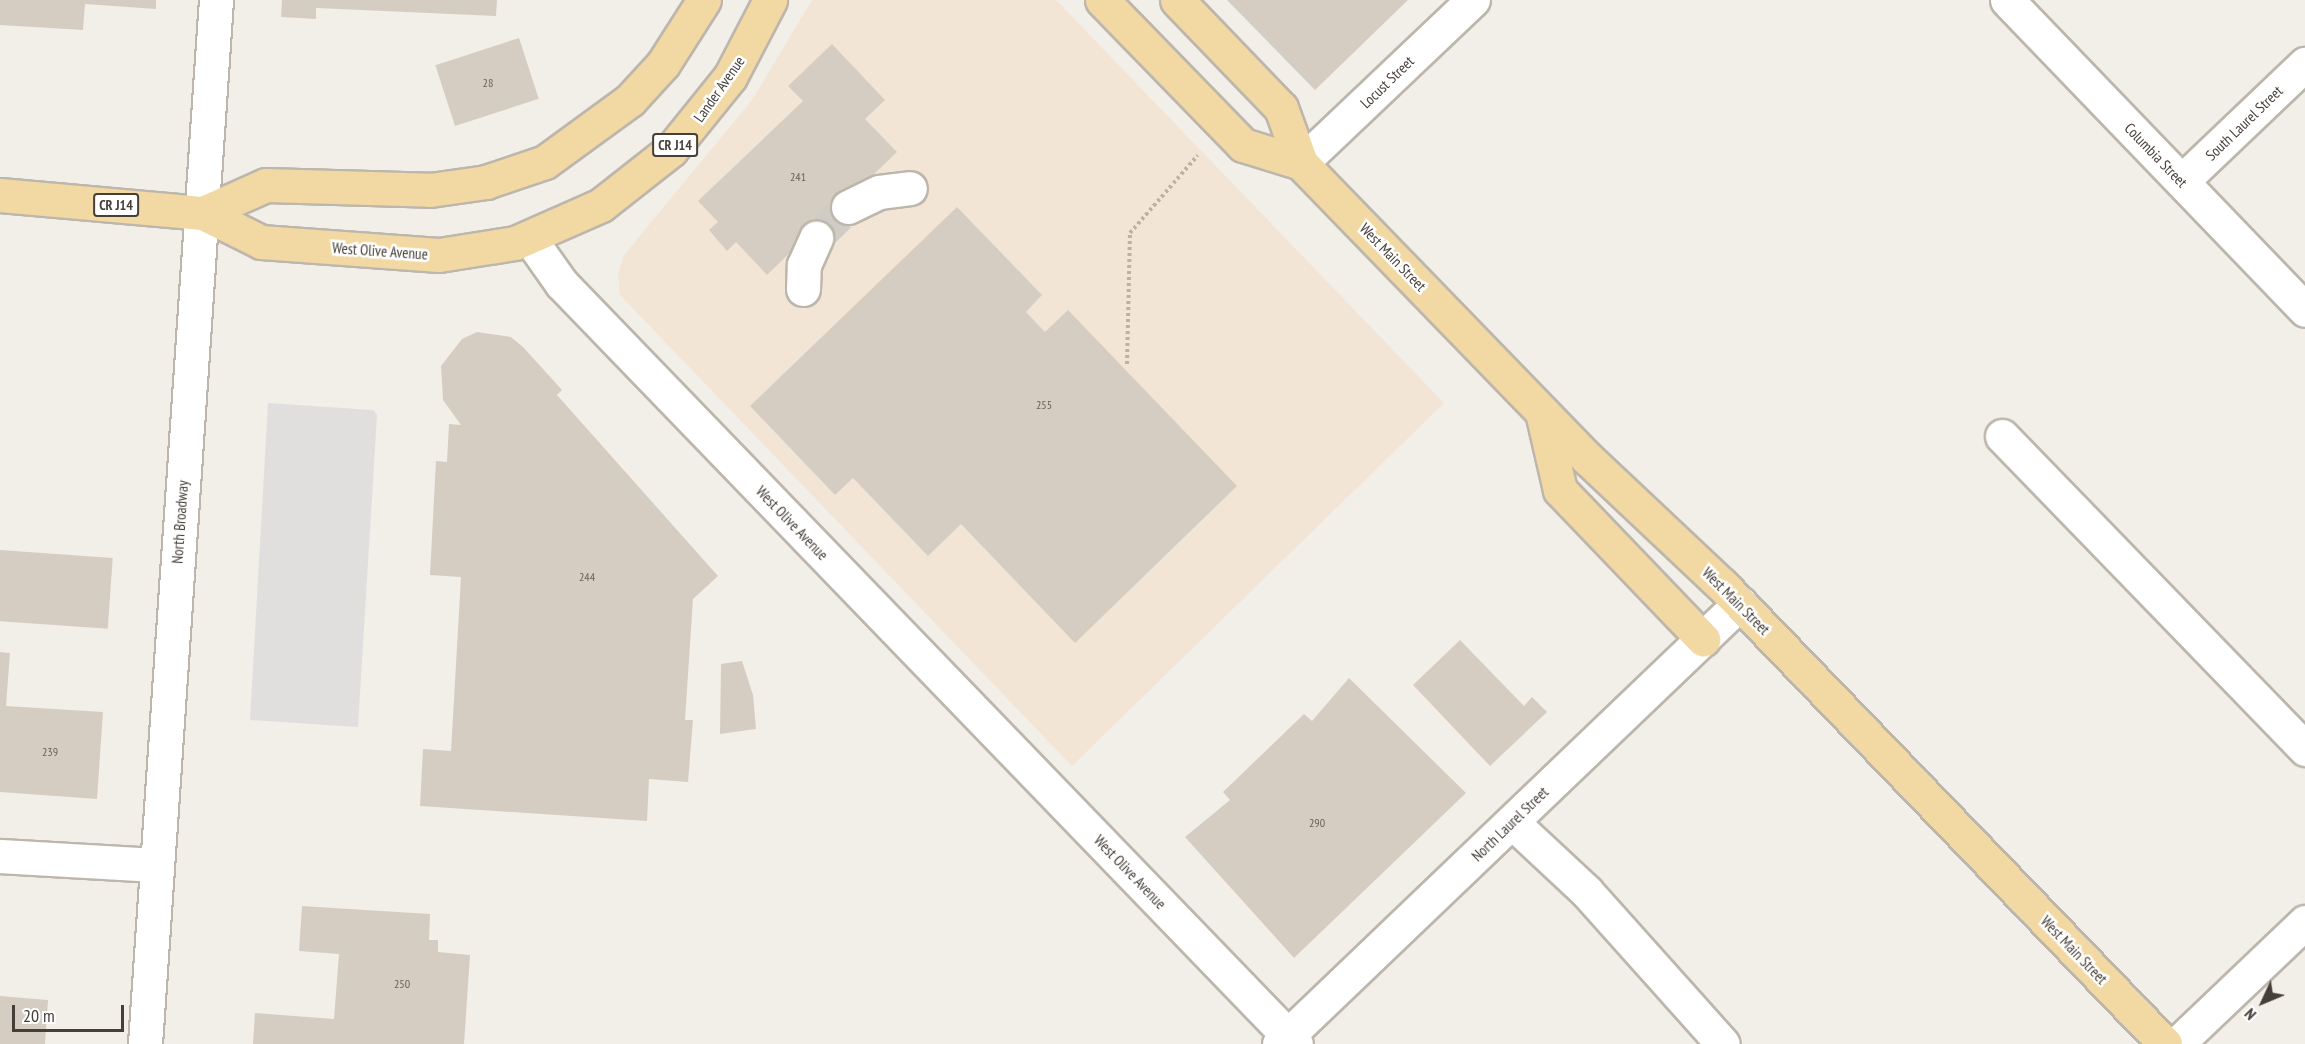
<!DOCTYPE html>
<style>
body{margin:0}
#map{position:relative;width:2305px;height:1044px;overflow:hidden;background:#f2efe9;font-family:"PT Sans Narrow",sans-serif}
div>[style]{position:absolute}
.commercial>*{inset:0;background:#f2e5d6}
.parking>*{inset:0;background:#e1dfdd}
.building>*{inset:0;background:#d6cdc2;transform-origin:0 0}
.minor-tunnel>*{height:33px;margin-top:-16.5px;transform-origin:0;background:repeating-linear-gradient(90deg,#cfccc6 0 33px,transparent 0 49px)}
.path>*{height:4px;margin-top:-2px;transform-origin:0;background:repeating-linear-gradient(90deg,#bdb19f 0 3px,transparent 0 6px)}
.roads{filter:drop-shadow(2px 0 #bdb6ac) drop-shadow(-2px 0 #bdb6ac) drop-shadow(0 2px #bdb6ac) drop-shadow(0 -2px #bdb6ac)}
.minor>*{height:33px;margin:-16.5px;padding:0 16.5px;transform-origin:16.5px;border-radius:16.5px;background:#fff}
.major>*{height:33px;margin:-16.5px;padding:0 16.5px;transform-origin:16.5px;border-radius:16.5px;background:#f2d8a2}
span{translate:-50% -50%;white-space:nowrap;text-align:center;line-height:1.15;-webkit-text-stroke:5px #fff;paint-order:stroke}
.number-label{font-size:12px;color:#69625a}
.number-label span{-webkit-text-stroke-width:0}
.shield-label span{padding:2px 4px;background:#fff;border:2px solid;border-radius:4px;-webkit-text-stroke-width:0}
.shield-label{font-size:14px;color:#453f38;font-weight:700}
.street-label{font-size:15px;color:#453f38}
.north{position:absolute;left:2233px;top:972px;width:60px;height:60px;-webkit-text-stroke:4px #fff;paint-order:stroke;rotate:226deg;font-size:16px;font-weight:700;line-height:24px;text-align:center;color:#453f38}
.north::after{content:'';display:block;margin:auto;width:21px;height:27px;background:#453f38;clip-path:polygon(50% 0,100% 100%,50% 72%,0 100%)}
.scale{position:absolute;left:12px;top:1005px;width:112px;height:27px;box-sizing:border-box;border:3px solid #453f38;border-top:0;padding-left:8px;font-size:18px;line-height:21px;white-space:nowrap;color:#453f38;-webkit-text-stroke:4px #fff;paint-order:stroke}
</style>
<div id="map">
<div class="commercial">
<div style="clip-path:polygon(812px 0,1056px 0,1444px 403px,1072px 766px,620px 295px,618px 274px,624px 255px,752px 100px)"></div>
</div>
<div class="parking">
<div style="clip-path:polygon(268px 403px,373px 410px,377px 415px,358px 727px,250px 720px)"></div>
</div>
<div class="building">
<div style="clip-path:polygon(0 0,156px 0,156px 9px,85px 4px,83px 30px,0 25px)"></div>
<div style="clip-path:polygon(282px 0,497px 0,496px 16px,316px 8px,316px 19px,281px 17px)"></div>
<div style="clip-path:polygon(1227px 0,1408px 0,1315px 90px)"></div>
<div style="left:519px;top:38px;width:64px;height:88px;rotate:72deg"></div>
<div style="clip-path:polygon(832px 44px,885px 100px,865px 119px,897px 152px,844px 203px,853px 213px,822px 244px,811px 232px,767px 275px,736px 242px,727px 251px,709px 230px,718px 222px,698px 201px,803px 101px,788px 86px)"></div>
<div style="clip-path:polygon(957px 207px,1042px 295px,1026px 312px,1045px 332px,1068px 310px,1237px 486px,1075px 643px,961px 524px,928px 556px,853px 478px,835px 495px,750px 406px)"></div>
<div style="clip-path:polygon(477px 332px,511px 337px,524px 348px,562px 390px,557px 395px,718px 576px,693px 599px,685px 720px,693px 720px,688px 782px,649px 779px,647px 821px,420px 806px,423px 749px,451px 751px,461px 577px,430px 575px,436px 461px,447px 462px,449px 424px,461px 425px,443px 400px,441px 366px,462px 339px)"></div>
<div style="left:0;top:550px;width:113px;height:71px;rotate:4deg"></div>
<div style="clip-path:polygon(1460px 640px,1524px 706px,1532px 697px,1547px 712px,1490px 766px,1413px 685px)"></div>
<div style="clip-path:polygon(0 652px,10px 653px,6px 706px,103px 712px,97px 799px,0 792px)"></div>
<div style="clip-path:polygon(742px 661px,753px 695px,756px 729px,720px 734px,721px 664px)"></div>
<div style="clip-path:polygon(1349px 678px,1466px 793px,1294px 958px,1185px 837px,1230px 800px,1223px 792px,1304px 714px,1312px 721px)"></div>
<div style="clip-path:polygon(302px 906px,430px 914px,429px 940px,438px 940px,438px 952px,470px 955px,464px 1044px,253px 1044px,255px 1013px,334px 1019px,339px 954px,299px 951px)"></div>
<div style="clip-path:polygon(0 996px,48px 1000px,45px 1044px,0 1044px)"></div>
</div>
<div class="minor-tunnel">
<div style="left:816px;top:238px;width:45px;rotate:-44.1deg"></div>
</div>
<div class="path">
<div style="left:1127px;top:364px;width:131px;rotate:-88.7deg"></div>
<div style="left:1130px;top:233px;width:103px;rotate:-48.9deg"></div>
</div>
<div class="roads">
<div class="minor">
<div style="left:2007px;top:0;width:430px;rotate:46.1deg"></div>
<div style="left:1301px;top:163px;width:237px;rotate:-43.5deg"></div>
<div style="left:2182px;top:181px;width:170px;rotate:-43.6deg"></div>
<div style="left:848px;top:207px;width:34px;rotate:-26deg"></div>
<div style="left:879px;top:192px;width:31px;rotate:-7deg"></div>
<div style="left:530px;top:239px;width:54px;rotate:54.8deg"></div>
<div style="left:561px;top:283px;width:1058px;rotate:46deg"></div>
<div style="left:803px;top:289px;width:24px;rotate:-88deg"></div>
<div style="left:804px;top:265px;width:30px;rotate:-66deg"></div>
<div style="left:2002px;top:436px;width:436px;rotate:45.9deg"></div>
<div style="left:1512px;top:822px;width:101px;rotate:43deg"></div>
<div style="left:1586px;top:891px;width:205px;rotate:48.2deg"></div>
<div style="left:0;top:856px;width:157px;rotate:3.3deg"></div>
<div style="left:145px;top:1044px;width:1046px;rotate:-86.11deg"></div>
<div style="left:1279px;top:1044px;width:638px;rotate:-43.73deg"></div>
<div style="left:2177px;top:1044px;width:177px;rotate:-43.6deg"></div>
</div>
<div class="major">
<div style="left:1102px;top:0;width:202px;rotate:45.8deg"></div>
<div style="left:1243px;top:145px;width:61px;rotate:17.2deg"></div>
<div style="left:1177px;top:0;width:150px;rotate:46.1deg"></div>
<div style="left:1281px;top:108px;width:59px;rotate:70deg"></div>
<div style="left:1301px;top:163px;width:411px;rotate:45.9deg"></div>
<div style="left:1587px;top:458px;width:185px;rotate:43.3deg"></div>
<div style="left:1722px;top:585px;width:638px;rotate:46.02deg"></div>
<div style="left:0;top:195px;width:204px;rotate:5.1deg"></div>
<div style="left:203px;top:213px;width:65px;rotate:26.6deg"></div>
<div style="left:261px;top:242px;width:178px;rotate:4.2deg"></div>
<div style="left:439px;top:255px;width:77px;rotate:-9deg"></div>
<div style="left:515px;top:243px;width:94px;rotate:-23.8deg"></div>
<div style="left:601px;top:205px;width:89px;rotate:-38.2deg"></div>
<div style="left:671px;top:150px;width:94px;rotate:-51.1deg"></div>
<div style="left:730px;top:77px;width:87px;rotate:-62.5deg"></div>
<div style="left:203px;top:213px;width:69px;rotate:-24deg"></div>
<div style="left:266px;top:185px;width:164px;rotate:1.7deg"></div>
<div style="left:430px;top:190px;width:57px;rotate:-8.1deg"></div>
<div style="left:486px;top:182px;width:62px;rotate:-18.7deg"></div>
<div style="left:545px;top:162px;width:105px;rotate:-36.1deg"></div>
<div style="left:630px;top:100px;width:49px;rotate:-47.5deg"></div>
<div style="left:663px;top:64px;width:76px;rotate:-57.4deg"></div>
<div style="left:1542px;top:412px;width:80px;rotate:77deg"></div>
<div style="left:1560px;top:490px;width:207px;rotate:46.2deg"></div>
</div>
</div>
<div class="number-label">
<span style="left:488px;top:83px">28</span>
<span style="left:798px;top:177px">241</span>
<span style="left:1044px;top:405px">255</span>
<span style="left:587px;top:577px">244</span>
<span style="left:50px;top:752px">239</span>
<span style="left:1317px;top:823px">290</span>
<span style="left:402px;top:984px">250</span>
</div>
<div class="shield-label">
<span style="left:675px;top:145px">CR J14</span>
<span style="left:116px;top:205px">CR J14</span>
</div>
<div class="street-label">
<span style="left:1387px;top:82px;rotate:-44deg">Locust Street</span>
<span style="left:719px;top:89px;rotate:-55deg">Lander Avenue</span>
<span style="left:2244px;top:123px;rotate:-44deg">South Laurel Street</span>
<span style="left:2156px;top:155px;rotate:46deg">Columbia Street</span>
<span style="left:380px;top:251px;rotate:4deg">West Olive Avenue</span>
<span style="left:1393px;top:257px;rotate:46deg">West Main Street</span>
<span style="left:180px;top:522px;rotate:-86deg">North Broadway</span>
<span style="left:792px;top:523px;rotate:46deg">West Olive Avenue</span>
<span style="left:1736px;top:601px;rotate:45deg">West Main Street</span>
<span style="left:1510px;top:824px;rotate:-44deg">North Laurel Street</span>
<span style="left:1130px;top:872px;rotate:46deg">West Olive Avenue</span>
<span style="left:2074px;top:950px;rotate:46deg">West Main Street</span>
</div>
<div class="north">N</div>
<div class="scale">20 m</div>
</div>
